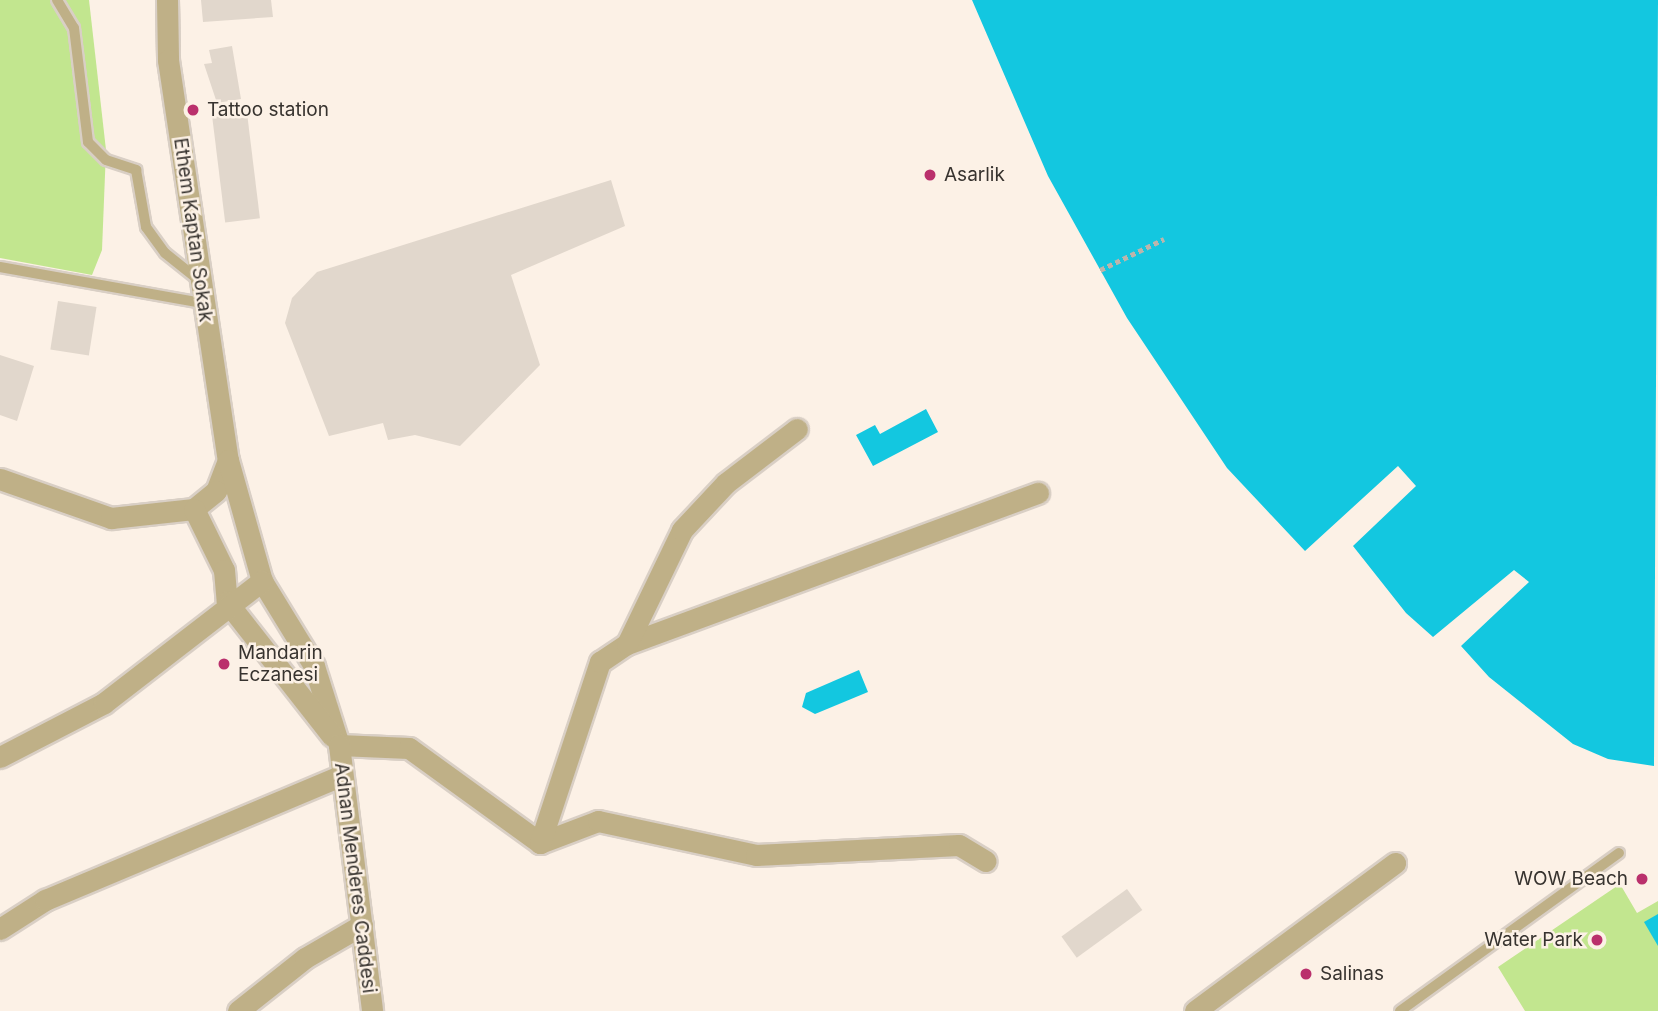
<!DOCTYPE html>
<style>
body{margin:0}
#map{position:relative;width:1658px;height:1011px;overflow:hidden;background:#fcf1e6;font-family:Inter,sans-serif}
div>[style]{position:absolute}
.green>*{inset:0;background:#c2e68f}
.water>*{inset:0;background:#13c7e0}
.building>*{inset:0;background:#e1d7cc;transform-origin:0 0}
.path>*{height:4.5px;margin-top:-2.25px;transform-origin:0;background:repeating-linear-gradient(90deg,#bdb5ac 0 5px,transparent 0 8.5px)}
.roads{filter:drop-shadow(2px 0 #d9cfc5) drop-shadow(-2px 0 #d9cfc5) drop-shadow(0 2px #d9cfc5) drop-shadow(0 -2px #d9cfc5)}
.service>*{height:10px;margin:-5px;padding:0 5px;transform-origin:5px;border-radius:5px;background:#bfb087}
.minor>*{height:21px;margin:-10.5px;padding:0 10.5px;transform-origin:10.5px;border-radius:10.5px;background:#bfb087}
.tertiary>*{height:21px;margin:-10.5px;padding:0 10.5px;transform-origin:10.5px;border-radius:10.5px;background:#bfb087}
.dots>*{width:19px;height:19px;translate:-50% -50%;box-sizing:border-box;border:4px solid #fcf1e6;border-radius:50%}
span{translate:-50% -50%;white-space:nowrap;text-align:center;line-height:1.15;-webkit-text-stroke:5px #fcf1e6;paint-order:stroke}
.poi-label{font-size:19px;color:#37332f}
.left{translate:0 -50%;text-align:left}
.right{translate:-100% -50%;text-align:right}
.street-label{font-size:19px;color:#37332f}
</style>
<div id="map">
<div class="green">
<div style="clip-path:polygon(0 0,89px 0,106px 150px,102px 250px,92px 275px,0 258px)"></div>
<div style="clip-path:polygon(1620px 884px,1637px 913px,1658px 901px,1658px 1011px,1525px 1011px,1498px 967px)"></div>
</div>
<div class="water">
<div style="clip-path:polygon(972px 0,1658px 0,1654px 766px,1608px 759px,1573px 744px,1489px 677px,1461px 646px,1529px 582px,1514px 570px,1433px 637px,1406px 613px,1353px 546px,1416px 486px,1398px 466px,1305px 551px,1227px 468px,1127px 318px,1048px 176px)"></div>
<div style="clip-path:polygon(926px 409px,938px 432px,873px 466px,856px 435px,875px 425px,880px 434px)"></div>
<div style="clip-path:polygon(859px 670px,868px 692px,815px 714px,802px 707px,806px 693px)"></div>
<div style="clip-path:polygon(1658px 914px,1658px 946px,1644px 922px)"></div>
</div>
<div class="building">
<div style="clip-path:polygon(201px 0,271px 0,273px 17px,203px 22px)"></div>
<div style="clip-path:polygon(232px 46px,241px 99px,217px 103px,204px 64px,212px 63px,209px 50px)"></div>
<div style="left:247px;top:113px;width:106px;height:35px;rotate:83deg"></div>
<div style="clip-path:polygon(611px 180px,625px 226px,511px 275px,540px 365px,460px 446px,415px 435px,388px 440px,383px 423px,329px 436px,285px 323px,292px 298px,317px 272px)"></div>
<div style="left:58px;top:301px;width:39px;height:49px;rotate:9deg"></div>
<div style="clip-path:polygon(0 355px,34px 366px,17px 421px,0 415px)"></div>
<div style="left:1127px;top:889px;width:26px;height:81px;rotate:54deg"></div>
</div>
<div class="path">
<div style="left:1100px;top:270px;width:71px;rotate:-25.8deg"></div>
</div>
<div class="roads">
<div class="service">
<div style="left:57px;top:0;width:33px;rotate:59deg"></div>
<div style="left:74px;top:28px;width:115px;rotate:83deg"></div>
<div style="left:88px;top:142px;width:25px;rotate:45deg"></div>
<div style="left:106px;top:160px;width:32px;rotate:18deg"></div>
<div style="left:136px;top:170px;width:58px;rotate:80deg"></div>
<div style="left:146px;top:227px;width:32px;rotate:54deg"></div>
<div style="left:165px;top:253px;width:45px;rotate:38.7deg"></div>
<div style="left:0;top:267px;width:206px;rotate:10.1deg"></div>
<div style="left:1400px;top:1011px;width:270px;rotate:-35.8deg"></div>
</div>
<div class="minor">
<div style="left:167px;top:0;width:60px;rotate:89deg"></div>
<div style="left:168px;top:60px;width:404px;rotate:81.5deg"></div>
<div style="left:228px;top:460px;width:33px;rotate:111deg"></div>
<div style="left:216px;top:491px;width:28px;rotate:141deg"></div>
<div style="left:228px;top:460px;width:126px;rotate:74.3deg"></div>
<div style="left:262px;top:581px;width:100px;rotate:58.5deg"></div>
<div style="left:314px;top:666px;width:83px;rotate:72.4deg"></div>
<div style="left:0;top:479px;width:118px;rotate:19.4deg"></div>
<div style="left:111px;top:518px;width:83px;rotate:-6.2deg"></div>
<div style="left:194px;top:509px;width:68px;rotate:63.8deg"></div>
<div style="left:224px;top:570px;width:32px;rotate:85deg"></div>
<div style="left:227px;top:602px;width:170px;rotate:51.9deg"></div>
<div style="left:627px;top:644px;width:438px;rotate:-20.2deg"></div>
<div style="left:339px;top:745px;width:70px;rotate:2.5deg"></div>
<div style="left:409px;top:748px;width:162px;rotate:35.9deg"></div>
<div style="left:540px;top:843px;width:62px;rotate:-20.8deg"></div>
<div style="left:598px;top:821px;width:162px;rotate:12.1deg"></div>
<div style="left:756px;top:855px;width:203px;rotate:-2.8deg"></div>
<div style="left:959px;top:845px;width:31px;rotate:31deg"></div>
<div style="left:540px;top:843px;width:191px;rotate:-71.7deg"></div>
<div style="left:600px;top:662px;width:32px;rotate:-34deg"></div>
<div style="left:627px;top:644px;width:127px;rotate:-64.2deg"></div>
<div style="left:682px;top:530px;width:64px;rotate:-46.9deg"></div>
<div style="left:726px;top:483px;width:89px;rotate:-37.3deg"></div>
<div style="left:0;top:929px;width:54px;rotate:-32.8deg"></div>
<div style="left:45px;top:900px;width:318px;rotate:-22.8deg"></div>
<div style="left:238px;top:1011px;width:85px;rotate:-38.3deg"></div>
<div style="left:305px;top:958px;width:66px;rotate:-30.1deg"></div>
<div style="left:1195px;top:1011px;width:249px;rotate:-36.5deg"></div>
</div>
<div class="tertiary">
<div style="left:339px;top:745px;width:268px;rotate:82.9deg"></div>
<div style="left:0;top:757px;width:117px;rotate:-27.4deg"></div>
<div style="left:104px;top:703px;width:200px;rotate:-37.7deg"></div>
</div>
</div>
<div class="dots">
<div style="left:193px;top:110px;background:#ba306c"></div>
<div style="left:930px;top:175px;background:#ba306c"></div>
<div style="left:224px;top:664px;background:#ba306c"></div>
<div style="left:1642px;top:879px;background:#ba306c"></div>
<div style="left:1597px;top:940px;background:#ba306c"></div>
<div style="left:1306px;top:974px;background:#ba306c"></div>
</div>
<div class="poi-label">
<span class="left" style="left:207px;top:110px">Tattoo station</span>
<span class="left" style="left:944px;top:175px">Asarlik</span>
<span class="left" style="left:238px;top:664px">Mandarin<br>Eczanesi</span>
<span class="right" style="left:1628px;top:879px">WOW Beach</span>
<span class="right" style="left:1583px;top:940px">Water Park</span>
<span class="left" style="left:1320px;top:974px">Salinas</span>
</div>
<div class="street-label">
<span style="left:193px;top:230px;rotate:82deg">Ethem Kaptan Sokak</span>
<span style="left:355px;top:878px;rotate:83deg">Adnan Menderes Caddesi</span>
</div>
</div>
